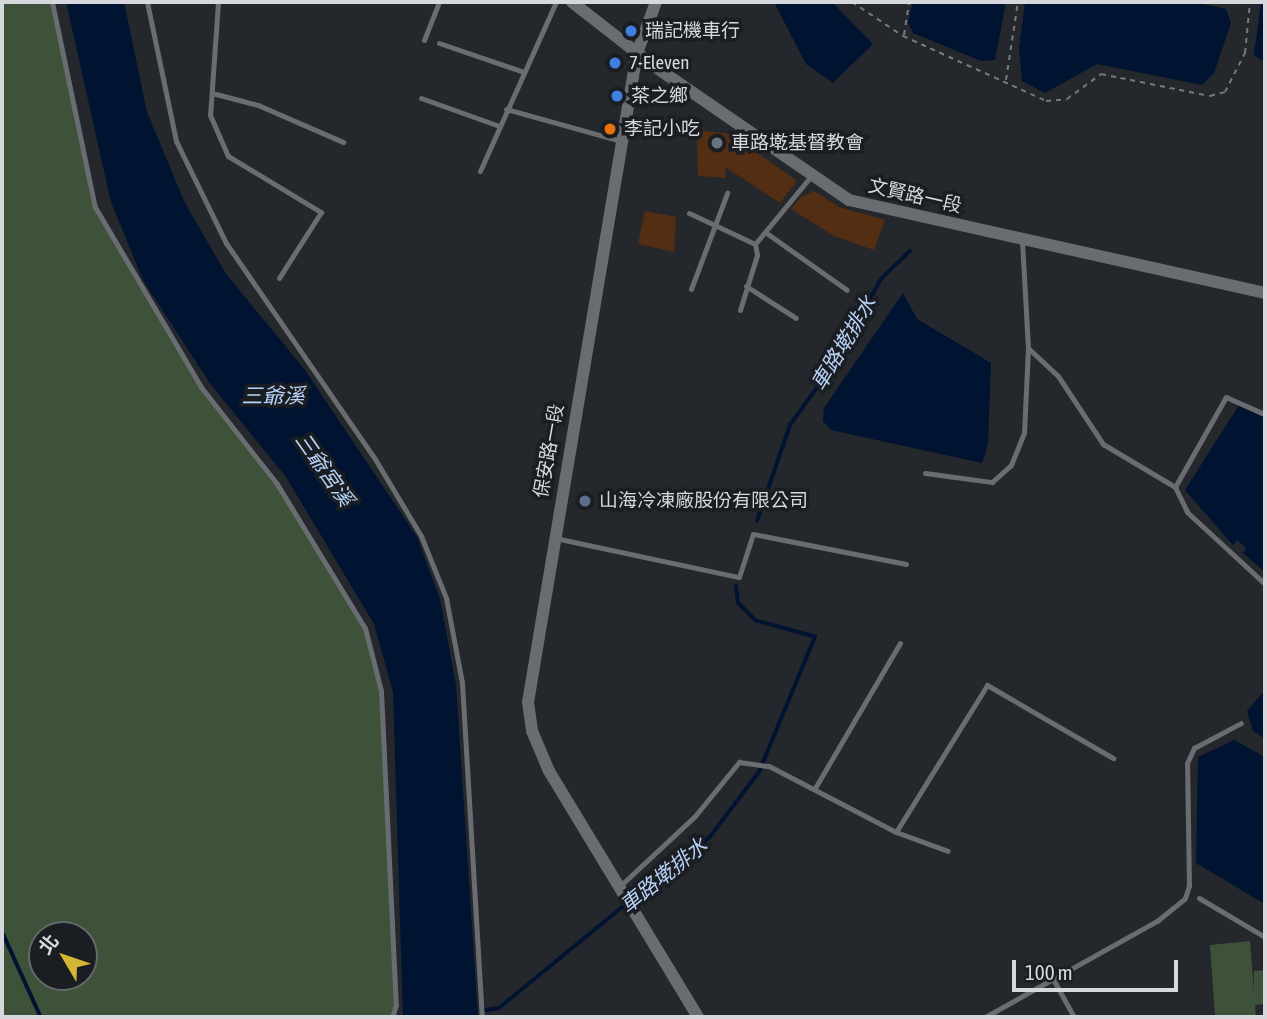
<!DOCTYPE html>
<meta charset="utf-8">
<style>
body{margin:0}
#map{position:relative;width:1267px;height:1019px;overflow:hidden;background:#24272b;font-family:"Asap Condensed","Noto Sans TC",sans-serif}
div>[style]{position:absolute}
.green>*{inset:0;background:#3e523a}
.water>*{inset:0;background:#001331}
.stream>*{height:3.5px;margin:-1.75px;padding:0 1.75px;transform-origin:1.75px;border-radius:1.75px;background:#001331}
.building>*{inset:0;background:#532e12}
.path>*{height:2px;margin-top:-1px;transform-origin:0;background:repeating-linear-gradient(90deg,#76797c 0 5px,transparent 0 10px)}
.service>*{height:5px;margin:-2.5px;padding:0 2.5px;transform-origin:2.5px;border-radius:2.5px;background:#696d71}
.tertiary>*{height:12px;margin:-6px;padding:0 6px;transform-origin:6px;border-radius:6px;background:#696d71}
.dots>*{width:19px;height:19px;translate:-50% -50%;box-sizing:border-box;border:4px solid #1a1d21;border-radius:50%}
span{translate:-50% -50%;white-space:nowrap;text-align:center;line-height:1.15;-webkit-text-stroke:7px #1a1d21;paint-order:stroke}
.poi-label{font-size:19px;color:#d6d8db}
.left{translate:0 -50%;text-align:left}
.street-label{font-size:19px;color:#d6d8db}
.water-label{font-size:21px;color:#b8d2f7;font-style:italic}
.frame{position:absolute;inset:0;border:4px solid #d6d8db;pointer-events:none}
.north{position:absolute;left:28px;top:921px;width:70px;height:70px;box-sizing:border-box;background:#1a1d21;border:2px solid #65686b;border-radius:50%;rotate:309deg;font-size:19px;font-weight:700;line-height:28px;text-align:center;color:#d6d8db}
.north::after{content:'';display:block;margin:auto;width:24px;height:32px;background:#d5b534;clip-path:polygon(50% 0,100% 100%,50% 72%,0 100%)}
.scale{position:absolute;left:1012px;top:960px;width:166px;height:32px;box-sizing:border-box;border:4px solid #d6d8db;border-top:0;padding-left:9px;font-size:21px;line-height:24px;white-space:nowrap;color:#d6d8db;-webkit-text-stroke:5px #1a1d21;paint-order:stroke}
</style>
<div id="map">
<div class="green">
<div style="clip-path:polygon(evenodd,2px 2px,52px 2px,95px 208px,201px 387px,277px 484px,365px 628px,381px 691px,396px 1005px,392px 1017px,2px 1017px,2px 2px,42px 935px,84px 935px,84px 977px,42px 977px,42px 935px)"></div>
<div style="clip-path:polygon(1250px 941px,1254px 992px,1254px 971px,1265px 970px,1265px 1004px,1255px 1005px,1256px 1017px,1215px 1017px,1210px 945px)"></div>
</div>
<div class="water">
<div style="clip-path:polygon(66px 2px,124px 2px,147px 112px,184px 201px,226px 274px,305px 370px,417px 537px,440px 599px,456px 685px,478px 1017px,403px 1017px,393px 692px,374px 624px,286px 477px,209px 382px,143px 280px,111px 202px)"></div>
<div style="clip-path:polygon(774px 2px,832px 2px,873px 44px,833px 83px,806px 64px)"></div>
<div style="clip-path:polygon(913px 2px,1006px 2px,995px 60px,981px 61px,913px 33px,908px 22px)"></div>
<div style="clip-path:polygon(1025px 2px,1194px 2px,1226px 9px,1231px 23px,1214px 73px,1202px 85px,1097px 64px,1045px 93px,1022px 81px,1019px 48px)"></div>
<div style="clip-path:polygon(1261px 2px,1265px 2px,1265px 63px,1254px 55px)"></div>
<div style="clip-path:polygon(903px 293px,917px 319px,991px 363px,988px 444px,982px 463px,831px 430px,823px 421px,824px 408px)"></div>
<div style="clip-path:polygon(1239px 405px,1265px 418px,1265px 572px,1243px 553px,1246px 548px,1237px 540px,1233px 545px,1185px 490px)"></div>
<div style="clip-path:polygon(1265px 690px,1265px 739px,1253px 731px,1247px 711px)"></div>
<div style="clip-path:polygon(1234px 740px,1265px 757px,1265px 904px,1196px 863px,1198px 757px)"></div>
</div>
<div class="stream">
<div style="left:757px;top:521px;width:102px;rotate:-71deg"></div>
<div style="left:790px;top:425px;width:75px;rotate:-54.2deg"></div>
<div style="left:834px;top:364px;width:97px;rotate:-61.1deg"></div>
<div style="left:881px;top:279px;width:40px;rotate:-44deg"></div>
<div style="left:632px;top:900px;width:100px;rotate:-38.9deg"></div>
<div style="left:710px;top:837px;width:81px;rotate:-53deg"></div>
<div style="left:759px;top:772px;width:146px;rotate:-67.5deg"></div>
<div style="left:815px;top:637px;width:61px;rotate:-164.8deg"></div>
<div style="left:756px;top:621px;width:25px;rotate:-135deg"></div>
<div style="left:738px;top:603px;width:17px;rotate:-97deg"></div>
<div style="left:2px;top:931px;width:94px;rotate:65.6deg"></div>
<div style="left:485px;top:1010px;width:14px;rotate:-8deg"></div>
<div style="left:499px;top:1008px;width:164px;rotate:-39.3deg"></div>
</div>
<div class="building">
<div style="clip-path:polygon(697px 130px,731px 134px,797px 181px,780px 203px,725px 167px,726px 178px,698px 176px)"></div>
<div style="clip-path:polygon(814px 191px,839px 207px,885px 220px,874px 250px,834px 236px,791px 209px,801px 197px)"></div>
<div style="clip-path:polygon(645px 211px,676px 217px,674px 252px,638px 244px)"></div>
</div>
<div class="path">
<div style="left:852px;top:2px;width:61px;rotate:33.7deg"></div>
<div style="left:903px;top:36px;width:157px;rotate:24.4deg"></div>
<div style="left:1046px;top:101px;width:21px;rotate:-5deg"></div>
<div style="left:1067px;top:99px;width:42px;rotate:-36.3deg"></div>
<div style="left:1101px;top:74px;width:111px;rotate:11.4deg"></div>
<div style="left:1210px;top:96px;width:16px;rotate:-15deg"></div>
<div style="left:1225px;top:92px;width:44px;rotate:-62.9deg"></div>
<div style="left:1245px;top:53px;width:51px;rotate:-84.4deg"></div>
<div style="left:904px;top:35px;width:33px;rotate:-81deg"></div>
<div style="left:1006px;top:80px;width:79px;rotate:-81.3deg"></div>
</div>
<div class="service">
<div style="left:52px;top:2px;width:209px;rotate:78.2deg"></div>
<div style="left:95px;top:207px;width:209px;rotate:59.5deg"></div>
<div style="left:201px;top:387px;width:123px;rotate:51.9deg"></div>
<div style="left:277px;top:484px;width:169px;rotate:58.6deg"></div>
<div style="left:365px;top:628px;width:65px;rotate:75.7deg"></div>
<div style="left:381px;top:691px;width:314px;rotate:87.3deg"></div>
<div style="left:396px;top:1005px;width:13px;rotate:108deg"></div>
<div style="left:147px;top:2px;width:142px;rotate:78.2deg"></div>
<div style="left:176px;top:141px;width:114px;rotate:63.9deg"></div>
<div style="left:226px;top:243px;width:262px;rotate:55.4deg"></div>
<div style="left:375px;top:459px;width:90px;rotate:59.1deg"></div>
<div style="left:421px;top:536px;width:67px;rotate:68deg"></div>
<div style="left:446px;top:598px;width:86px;rotate:79.3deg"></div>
<div style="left:462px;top:683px;width:335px;rotate:86.6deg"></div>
<div style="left:218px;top:2px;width:113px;rotate:94deg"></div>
<div style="left:210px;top:115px;width:45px;rotate:66.3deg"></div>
<div style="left:228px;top:156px;width:109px;rotate:31.1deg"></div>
<div style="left:321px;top:212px;width:78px;rotate:122.5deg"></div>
<div style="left:424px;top:40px;width:41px;rotate:-68.5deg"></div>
<div style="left:439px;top:43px;width:87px;rotate:18.9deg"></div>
<div style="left:212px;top:93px;width:48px;rotate:14.6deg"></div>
<div style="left:258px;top:105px;width:93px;rotate:23.5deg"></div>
<div style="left:421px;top:98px;width:83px;rotate:19.7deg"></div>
<div style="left:506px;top:109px;width:119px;rotate:15.5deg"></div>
<div style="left:480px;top:171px;width:185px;rotate:-65.8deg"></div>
<div style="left:689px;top:213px;width:73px;rotate:25.2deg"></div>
<div style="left:765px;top:232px;width:100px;rotate:35.3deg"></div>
<div style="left:746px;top:286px;width:59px;rotate:32.6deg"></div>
<div style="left:691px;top:289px;width:103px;rotate:-69.4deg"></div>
<div style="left:740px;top:310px;width:58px;rotate:-72.8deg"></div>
<div style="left:757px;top:255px;width:11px;rotate:-100deg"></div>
<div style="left:755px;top:244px;width:88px;rotate:-50.5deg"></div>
<div style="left:1028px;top:348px;width:41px;rotate:43deg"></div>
<div style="left:1058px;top:376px;width:82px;rotate:56.5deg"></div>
<div style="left:1103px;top:444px;width:84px;rotate:30.8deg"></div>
<div style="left:1175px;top:487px;width:28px;rotate:64deg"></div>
<div style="left:1187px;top:512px;width:106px;rotate:42.7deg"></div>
<div style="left:925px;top:473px;width:68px;rotate:7.7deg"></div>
<div style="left:992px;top:482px;width:25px;rotate:-42deg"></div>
<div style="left:1011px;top:465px;width:35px;rotate:-68deg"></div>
<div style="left:1024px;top:433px;width:85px;rotate:-87.3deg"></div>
<div style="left:1028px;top:348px;width:108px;rotate:-93.2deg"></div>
<div style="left:1175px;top:487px;width:103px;rotate:-60.5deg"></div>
<div style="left:1226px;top:397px;width:39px;rotate:24deg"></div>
<div style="left:555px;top:538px;width:188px;rotate:12deg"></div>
<div style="left:739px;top:577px;width:45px;rotate:-72deg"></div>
<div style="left:753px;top:534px;width:156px;rotate:11.1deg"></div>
<div style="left:815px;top:788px;width:168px;rotate:-59.6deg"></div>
<div style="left:896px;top:832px;width:173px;rotate:-58.2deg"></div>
<div style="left:987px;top:685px;width:146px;rotate:30.1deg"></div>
<div style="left:621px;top:885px;width:101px;rotate:-43deg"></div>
<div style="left:695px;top:816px;width:70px;rotate:-50.8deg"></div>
<div style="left:739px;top:762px;width:30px;rotate:8deg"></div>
<div style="left:769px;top:766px;width:143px;rotate:27.5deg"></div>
<div style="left:896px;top:832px;width:55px;rotate:20.1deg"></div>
<div style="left:1199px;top:898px;width:77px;rotate:30.6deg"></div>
<div style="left:1053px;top:979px;width:43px;rotate:61.1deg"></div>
<div style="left:985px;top:1017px;width:197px;rotate:-29.2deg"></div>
<div style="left:1157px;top:921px;width:36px;rotate:-39deg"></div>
<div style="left:1185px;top:898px;width:13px;rotate:-72deg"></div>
<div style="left:1189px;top:886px;width:123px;rotate:-90.9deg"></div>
<div style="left:1187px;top:763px;width:17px;rotate:-65deg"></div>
<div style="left:1194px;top:748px;width:53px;rotate:-28deg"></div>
</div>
<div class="tertiary">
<div style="left:572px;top:2px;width:104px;rotate:38deg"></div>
<div style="left:654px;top:66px;width:237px;rotate:34.5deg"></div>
<div style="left:849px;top:200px;width:426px;rotate:12.6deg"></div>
<div style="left:656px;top:2px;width:54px;rotate:110.4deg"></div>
<div style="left:637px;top:53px;width:658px;rotate:99.53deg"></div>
<div style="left:528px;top:702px;width:29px;rotate:82deg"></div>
<div style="left:532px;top:731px;width:43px;rotate:67deg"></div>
<div style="left:549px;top:771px;width:288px;rotate:58.8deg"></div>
</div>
<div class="dots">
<div style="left:631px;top:31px;background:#3f7fe0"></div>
<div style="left:615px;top:63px;background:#3f7fe0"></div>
<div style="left:617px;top:96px;background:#3f7fe0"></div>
<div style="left:610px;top:129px;background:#e8710a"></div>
<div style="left:717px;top:143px;background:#6b7280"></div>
<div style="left:585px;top:501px;background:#5c6f8a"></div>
</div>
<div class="poi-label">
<span class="left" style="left:645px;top:31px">瑞記機車行</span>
<span class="left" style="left:629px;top:63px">7-Eleven</span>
<span class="left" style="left:631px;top:96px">茶之鄉</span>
<span class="left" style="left:624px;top:129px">李記小吃</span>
<span class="left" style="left:731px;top:143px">車路墘基督教會</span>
<span class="left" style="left:599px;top:501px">山海冷凍廠股份有限公司</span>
</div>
<div class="street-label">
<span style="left:915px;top:196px;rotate:13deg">文賢路一段</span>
<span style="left:549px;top:451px;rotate:-80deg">保安路一段</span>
</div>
<div class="water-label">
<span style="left:843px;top:343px;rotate:-59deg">車路墘排水</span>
<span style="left:273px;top:395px">三爺溪</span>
<span style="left:325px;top:469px;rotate:55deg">三爺宮溪</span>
<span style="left:663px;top:875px;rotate:-39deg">車路墘排水</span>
</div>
<div class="frame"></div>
<div class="north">北</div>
<div class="scale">100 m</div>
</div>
